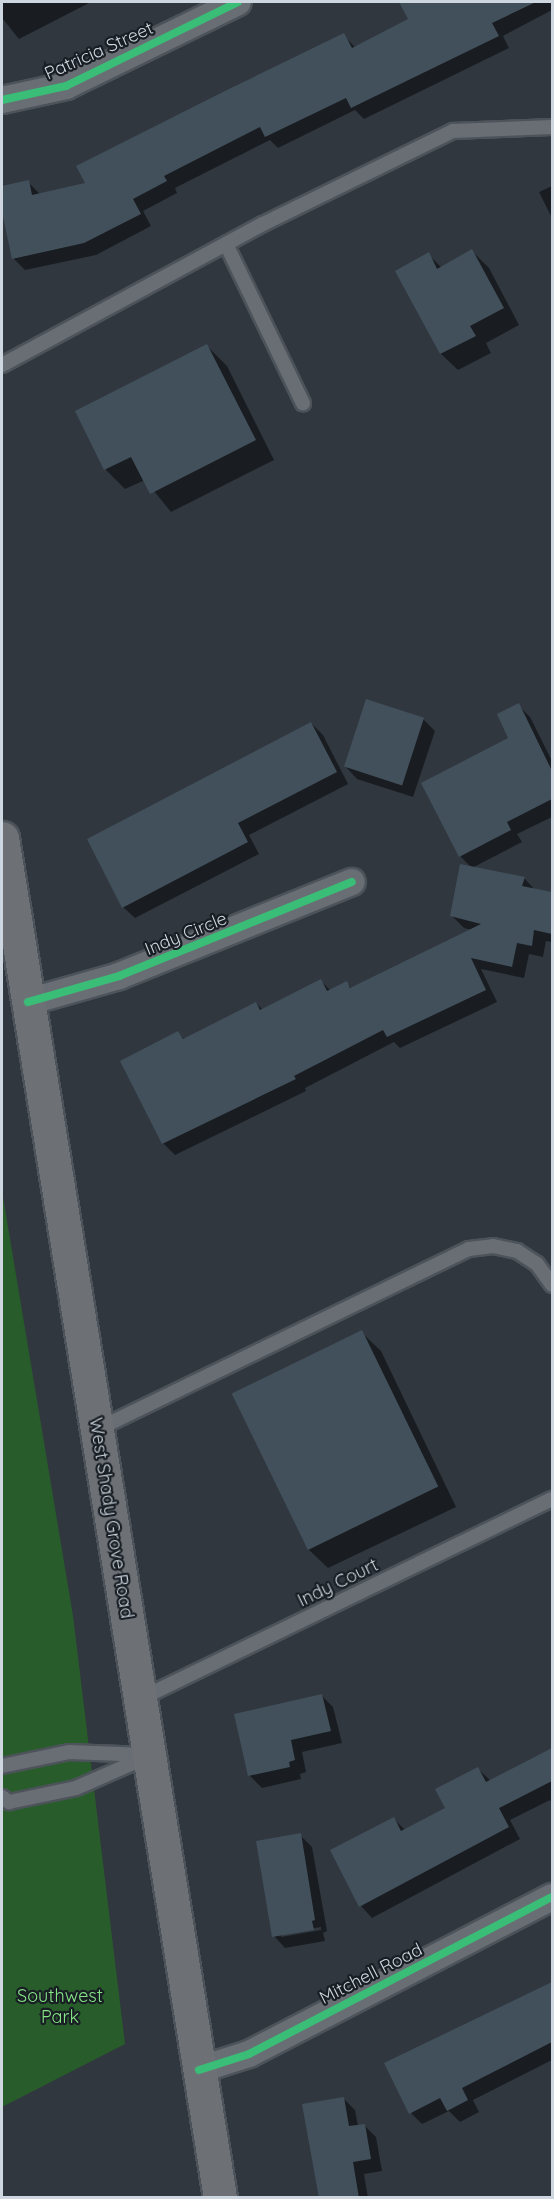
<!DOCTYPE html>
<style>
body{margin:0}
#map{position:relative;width:554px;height:2199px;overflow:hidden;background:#30373f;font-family:Quicksand,sans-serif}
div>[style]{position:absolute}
.green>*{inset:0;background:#285d2b}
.shadow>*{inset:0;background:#0007}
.building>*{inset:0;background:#42505c;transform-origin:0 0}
.roads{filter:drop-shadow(2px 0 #4d535a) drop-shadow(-2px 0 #4d535a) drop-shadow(0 2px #4d535a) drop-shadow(0 -2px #4d535a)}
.service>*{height:14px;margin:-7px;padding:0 7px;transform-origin:7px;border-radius:7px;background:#696e75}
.minor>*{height:26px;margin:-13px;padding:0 13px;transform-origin:13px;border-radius:13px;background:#696e75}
.secondary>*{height:33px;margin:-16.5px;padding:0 16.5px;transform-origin:16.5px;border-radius:16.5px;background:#6d7176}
.cycleway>*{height:8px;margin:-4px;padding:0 4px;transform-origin:4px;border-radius:4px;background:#3abd76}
span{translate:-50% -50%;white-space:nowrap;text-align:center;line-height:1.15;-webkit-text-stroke:4.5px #181e24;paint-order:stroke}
.street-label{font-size:18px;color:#ced6df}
.park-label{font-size:18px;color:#86e585}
.frame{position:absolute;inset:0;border:3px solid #ced6df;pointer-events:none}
</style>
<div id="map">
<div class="green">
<div style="clip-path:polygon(2px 1191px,73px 1616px,125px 2044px,2px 2107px)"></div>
</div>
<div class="shadow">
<div style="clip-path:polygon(2px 2px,91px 2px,19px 39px,2px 18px)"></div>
<div style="clip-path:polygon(407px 2px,552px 2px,552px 10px,503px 36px,509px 48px,364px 119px,355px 110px,278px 148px,270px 140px,175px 188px,177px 193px,143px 211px,151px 226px,96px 255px,25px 270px,13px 258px,2px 187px,28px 182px,40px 194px,87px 184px,343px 35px,355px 47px,410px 20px,402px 4px)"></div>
<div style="clip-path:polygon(552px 186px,552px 218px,539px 192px)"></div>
<div style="clip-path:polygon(472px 251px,489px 268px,519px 325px,486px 343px,491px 353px,458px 370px,441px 354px,397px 271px,428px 254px,442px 268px)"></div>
<div style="clip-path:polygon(207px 346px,227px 366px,274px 460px,171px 512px,145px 480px,125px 489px,106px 470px,77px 412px)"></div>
<div style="clip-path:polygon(518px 705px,530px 717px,552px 761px,552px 817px,517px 834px,522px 842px,472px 868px,460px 856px,510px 739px)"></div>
<div style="clip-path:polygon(423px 719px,435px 731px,413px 797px,357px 779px,346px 767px)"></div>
<div style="clip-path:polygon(311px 723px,323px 735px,348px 784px,249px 835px,259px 854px,135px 918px,123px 907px)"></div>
<div style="clip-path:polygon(524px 878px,536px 891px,552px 894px,552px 942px,546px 941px,543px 957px,529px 954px,524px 978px,481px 969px,497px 1002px,400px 1048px,394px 1042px,305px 1088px,306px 1091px,175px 1155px,163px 1143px,178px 1033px,185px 1040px,256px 1003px,263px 1010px,321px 981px,331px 991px,347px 983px,352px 989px,472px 930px,464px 928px,452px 916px)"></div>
<div style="clip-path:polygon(361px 1332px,381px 1351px,456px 1507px,328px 1568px,308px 1549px)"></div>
<div style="clip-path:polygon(322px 1696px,333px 1707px,342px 1743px,302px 1752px,306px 1772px,300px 1774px,301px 1779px,262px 1788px,250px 1776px,236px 1715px)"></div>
<div style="clip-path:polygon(552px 1749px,552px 1804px,550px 1800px,510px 1820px,520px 1839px,372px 1918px,361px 1906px,394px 1819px,405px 1830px,447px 1809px,478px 1769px,491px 1781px)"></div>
<div style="clip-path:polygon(evenodd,300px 1835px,312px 1847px,327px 1931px,323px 1933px,325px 1941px,285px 1948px,274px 1936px,300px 1835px,321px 1927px,321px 1930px,281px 1937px,281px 1934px,321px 1927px)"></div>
<div style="clip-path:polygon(552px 1983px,552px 2060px,473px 2100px,479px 2112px,460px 2122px,449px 2111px,422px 2124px,411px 2113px,527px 1997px)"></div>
<div style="clip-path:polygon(343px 2098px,355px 2110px,358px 2126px,364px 2125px,376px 2137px,382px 2171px,364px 2174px,368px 2198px,320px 2198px)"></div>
</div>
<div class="building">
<div style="clip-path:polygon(399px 2px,536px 2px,492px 23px,499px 36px,351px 108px,346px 98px,265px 137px,260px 127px,164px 176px,167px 181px,133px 199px,141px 214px,84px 243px,12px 259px,2px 212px,2px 186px,29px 180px,32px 195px,85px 183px,76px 166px,225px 91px,344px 33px,352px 48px,408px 19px)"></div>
<div style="clip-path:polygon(472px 249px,504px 308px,470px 326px,476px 336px,440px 354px,395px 271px,429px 252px,437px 269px)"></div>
<div style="clip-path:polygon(207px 344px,256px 440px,150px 494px,131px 457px,104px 470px,75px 411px)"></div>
<div style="left:366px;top:699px;width:61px;height:71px;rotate:18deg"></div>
<div style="clip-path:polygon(519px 703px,552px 771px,552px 799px,507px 822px,511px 830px,459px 857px,421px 783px,508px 738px,497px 714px)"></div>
<div style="clip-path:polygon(311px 722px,337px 772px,238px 823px,248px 842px,122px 908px,87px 839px)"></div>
<div style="clip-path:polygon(460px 864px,525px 877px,522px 886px,552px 892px,552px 934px,534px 930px,532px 946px,517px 943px,512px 967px,471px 958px,486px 990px,387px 1037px,383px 1030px,294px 1076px,296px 1079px,162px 1144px,120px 1061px,178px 1031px,183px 1039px,256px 1002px,260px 1010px,321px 979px,327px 991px,347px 981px,350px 988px,481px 924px,450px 916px)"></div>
<div style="left:362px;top:1330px;width:174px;height:145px;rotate:64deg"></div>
<div style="clip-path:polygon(322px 1694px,331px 1731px,291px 1740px,295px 1760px,289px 1762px,290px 1767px,248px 1776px,234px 1714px)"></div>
<div style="clip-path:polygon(552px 1748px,552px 1781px,499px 1808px,509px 1827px,359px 1907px,330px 1850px,394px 1817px,401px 1831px,445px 1808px,435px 1789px,478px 1767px,486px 1782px)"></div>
<div style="clip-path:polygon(301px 1833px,315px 1920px,312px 1921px,314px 1930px,272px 1937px,256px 1841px)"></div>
<div style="clip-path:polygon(552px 1982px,552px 2042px,462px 2088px,468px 2100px,447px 2111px,440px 2098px,409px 2114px,384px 2063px)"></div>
<div style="clip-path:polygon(344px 2097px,349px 2126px,365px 2124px,371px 2159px,353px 2162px,359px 2198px,319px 2198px,302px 2104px)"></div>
</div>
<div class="roads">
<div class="service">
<div style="left:226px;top:244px;width:177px;rotate:64.2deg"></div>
<div style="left:2px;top:365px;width:297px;rotate:-28.4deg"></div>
<div style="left:263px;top:224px;width:212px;rotate:-26.1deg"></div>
<div style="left:453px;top:131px;width:99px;rotate:-2.3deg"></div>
<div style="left:98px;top:1429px;width:412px;rotate:-25.9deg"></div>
<div style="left:469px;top:1249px;width:24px;rotate:-7deg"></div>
<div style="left:493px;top:1246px;width:25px;rotate:12deg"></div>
<div style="left:517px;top:1251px;width:24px;rotate:33deg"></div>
<div style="left:537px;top:1264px;width:26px;rotate:54deg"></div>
<div style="left:140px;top:1699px;width:458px;rotate:-25.9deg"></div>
<div style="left:2px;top:1766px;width:68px;rotate:-11.8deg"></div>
<div style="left:69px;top:1752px;width:78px;rotate:2.2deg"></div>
<div style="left:2px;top:1797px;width:9px;rotate:36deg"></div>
<div style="left:9px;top:1802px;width:68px;rotate:-11.8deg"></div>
<div style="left:76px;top:1788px;width:80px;rotate:-23.7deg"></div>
</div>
<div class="minor">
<div style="left:2px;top:100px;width:66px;rotate:-12.3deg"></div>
<div style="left:66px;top:86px;width:191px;rotate:-26deg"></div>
<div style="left:28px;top:1002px;width:95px;rotate:-15.9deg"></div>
<div style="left:119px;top:976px;width:251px;rotate:-22deg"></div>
<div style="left:199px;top:2070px;width:52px;rotate:-17.7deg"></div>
<div style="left:249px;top:2054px;width:341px;rotate:-27.4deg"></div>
</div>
<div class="secondary">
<div style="left:2px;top:838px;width:1377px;rotate:80.89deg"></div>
</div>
</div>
<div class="cycleway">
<div style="left:2px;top:100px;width:66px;rotate:-12.3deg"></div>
<div style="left:66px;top:86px;width:191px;rotate:-26deg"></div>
<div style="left:28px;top:1002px;width:95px;rotate:-15.9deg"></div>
<div style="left:119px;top:976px;width:251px;rotate:-22deg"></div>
<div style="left:199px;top:2070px;width:52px;rotate:-17.7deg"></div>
<div style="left:249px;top:2054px;width:341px;rotate:-27.4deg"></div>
</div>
<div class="street-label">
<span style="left:99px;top:51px;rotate:-24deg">Patricia Street</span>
<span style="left:186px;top:934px;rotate:-22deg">Indy Circle</span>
<span style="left:111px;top:1518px;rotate:81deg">West Shady Grove Road</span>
<span style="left:338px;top:1583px;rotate:-26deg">Indy Court</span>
<span style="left:371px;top:1974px;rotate:-27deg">Mitchell Road</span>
</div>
<div class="park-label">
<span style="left:60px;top:2007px">Southwest<br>Park</span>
</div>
<div class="frame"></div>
</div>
